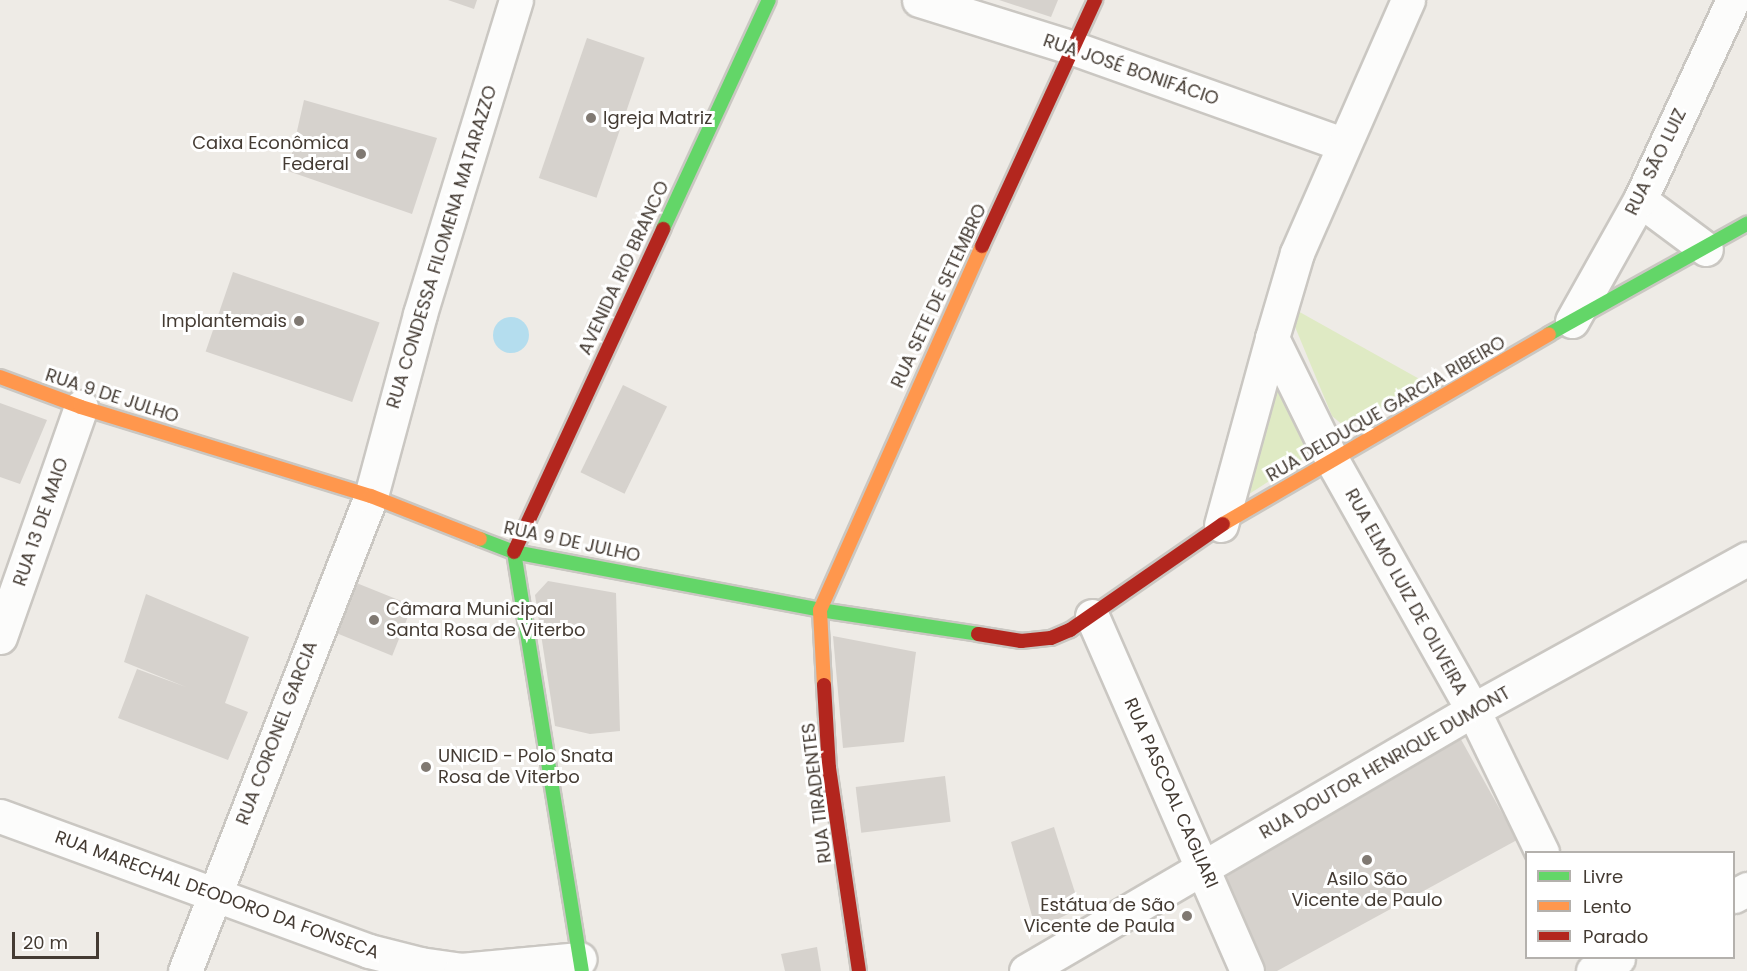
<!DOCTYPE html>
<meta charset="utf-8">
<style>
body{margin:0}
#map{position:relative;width:1747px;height:971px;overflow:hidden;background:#eeebe6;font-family:Poppins,sans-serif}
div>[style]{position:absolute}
.green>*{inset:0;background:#dfeac4}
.water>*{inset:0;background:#b4ddee}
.round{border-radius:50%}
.building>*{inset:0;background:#d6d2cd;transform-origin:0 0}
.roads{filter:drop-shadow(2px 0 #cac7c2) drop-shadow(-2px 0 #cac7c2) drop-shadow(0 2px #cac7c2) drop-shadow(0 -2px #cac7c2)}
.street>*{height:33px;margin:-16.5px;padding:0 16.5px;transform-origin:16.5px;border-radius:16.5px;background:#fcfcfb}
.fast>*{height:14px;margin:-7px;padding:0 7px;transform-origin:7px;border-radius:7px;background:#63d668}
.slow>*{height:14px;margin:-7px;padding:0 7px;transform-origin:7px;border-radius:7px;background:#ff974d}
.jam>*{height:14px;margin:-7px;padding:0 7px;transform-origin:7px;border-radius:7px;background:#b3261e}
.dots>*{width:16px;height:16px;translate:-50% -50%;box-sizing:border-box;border:3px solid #fff;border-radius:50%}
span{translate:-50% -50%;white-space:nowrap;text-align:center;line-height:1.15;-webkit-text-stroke:6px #fff;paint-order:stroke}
.street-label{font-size:18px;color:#443b33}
.poi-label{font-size:18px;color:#443b33}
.left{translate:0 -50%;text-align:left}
.right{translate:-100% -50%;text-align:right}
.legend{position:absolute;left:1525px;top:851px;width:210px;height:108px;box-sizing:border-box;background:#fff;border:2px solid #b4b1ad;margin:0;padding:8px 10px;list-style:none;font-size:18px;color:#443b33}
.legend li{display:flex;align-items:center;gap:12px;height:30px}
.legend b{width:30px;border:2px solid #b4b1ad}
.scale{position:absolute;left:12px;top:932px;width:87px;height:27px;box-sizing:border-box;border:3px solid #443b33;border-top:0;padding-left:8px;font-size:18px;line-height:21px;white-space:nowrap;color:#443b33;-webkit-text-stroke:4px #fff;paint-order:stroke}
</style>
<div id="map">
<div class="green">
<div style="clip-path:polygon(1296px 310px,1423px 381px,1352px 426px,1344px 426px,1332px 416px,1293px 322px)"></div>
<div style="clip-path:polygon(1270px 369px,1311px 454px,1243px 498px)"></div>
</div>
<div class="water">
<div class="round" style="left:493px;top:317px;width:36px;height:36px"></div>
</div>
<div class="building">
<div style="clip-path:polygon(448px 0,477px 0,474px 9px)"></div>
<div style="clip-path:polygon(999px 0,1058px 0,1051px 17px)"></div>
<div style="left:587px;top:38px;width:61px;height:148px;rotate:19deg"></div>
<div style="clip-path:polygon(304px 100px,437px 138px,412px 214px,288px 171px)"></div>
<div style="left:233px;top:272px;width:155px;height:84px;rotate:19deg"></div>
<div style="left:623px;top:385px;width:49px;height:97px;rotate:26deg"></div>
<div style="clip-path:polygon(0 403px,47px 420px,20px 484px,0 477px)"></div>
<div style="clip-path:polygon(548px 581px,616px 593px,620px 731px,590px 734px,555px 726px,535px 595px)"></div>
<div style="left:354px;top:582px;width:63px;height:54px;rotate:22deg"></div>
<div style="clip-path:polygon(146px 594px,249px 637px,225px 703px,248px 712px,228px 760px,118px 718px,137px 669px,186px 687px,124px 662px)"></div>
<div style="clip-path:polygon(833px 636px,916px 652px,904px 742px,843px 748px)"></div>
<div style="clip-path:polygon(1458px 734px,1517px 840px,1277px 971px,1264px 971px,1221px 880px)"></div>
<div style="left:945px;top:776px;width:46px;height:90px;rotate:83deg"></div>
<div style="clip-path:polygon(1054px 827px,1080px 908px,1036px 930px,1011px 842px)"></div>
<div style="clip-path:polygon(817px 947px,821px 971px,785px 971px,781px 954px)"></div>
</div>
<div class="roads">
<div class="street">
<div style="left:919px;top:0;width:161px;rotate:17.3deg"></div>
<div style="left:1073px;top:48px;width:286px;rotate:19.6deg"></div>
<div style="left:1408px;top:0;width:276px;rotate:113.7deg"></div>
<div style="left:1297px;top:253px;width:89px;rotate:106.4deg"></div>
<div style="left:1272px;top:338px;width:138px;rotate:63.8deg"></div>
<div style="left:1333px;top:462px;width:285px;rotate:60.6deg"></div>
<div style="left:1473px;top:710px;width:158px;rotate:64.1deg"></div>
<div style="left:1640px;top:200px;width:82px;rotate:36.6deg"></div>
<div style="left:1572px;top:321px;width:139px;rotate:-60.7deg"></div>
<div style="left:1640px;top:200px;width:221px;rotate:-65.1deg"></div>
<div style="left:1221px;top:525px;width:194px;rotate:-74.7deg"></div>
<div style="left:1092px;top:616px;width:387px;rotate:66.4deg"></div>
<div style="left:0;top:637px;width:244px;rotate:-70.6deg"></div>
<div style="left:0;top:816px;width:393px;rotate:20.1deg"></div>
<div style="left:369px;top:951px;width:53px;rotate:14.3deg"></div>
<div style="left:420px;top:964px;width:41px;rotate:8.3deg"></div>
<div style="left:461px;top:970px;width:119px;rotate:-5.3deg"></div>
<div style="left:1734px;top:896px;width:15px;rotate:-28deg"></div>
<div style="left:185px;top:971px;width:510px;rotate:-68.62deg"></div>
<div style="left:371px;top:496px;width:188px;rotate:-74.9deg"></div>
<div style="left:420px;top:314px;width:328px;rotate:-73deg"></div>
<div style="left:1026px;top:971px;width:518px;rotate:-30.28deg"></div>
<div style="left:1473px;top:710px;width:313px;rotate:-28.9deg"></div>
<div style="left:1593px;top:971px;width:28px;rotate:-27deg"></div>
</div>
<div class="fast">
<div style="left:663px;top:229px;width:252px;rotate:-65.2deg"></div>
<div style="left:1549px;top:334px;width:227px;rotate:-29.1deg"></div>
<div style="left:480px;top:539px;width:36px;rotate:21deg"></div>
<div style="left:514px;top:552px;width:311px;rotate:10.7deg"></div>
<div style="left:820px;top:610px;width:160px;rotate:8.6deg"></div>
<div style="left:514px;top:552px;width:424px;rotate:80.8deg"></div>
</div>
<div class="slow">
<div style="left:0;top:377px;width:86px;rotate:20.3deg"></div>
<div style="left:81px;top:407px;width:303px;rotate:17.1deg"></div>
<div style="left:371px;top:496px;width:117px;rotate:21.5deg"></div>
<div style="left:1223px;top:524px;width:377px;rotate:-30.2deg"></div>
<div style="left:824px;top:685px;width:75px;rotate:-93.1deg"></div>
<div style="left:820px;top:610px;width:398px;rotate:-66deg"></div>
</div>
<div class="jam">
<div style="left:982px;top:246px;width:271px;rotate:-65.3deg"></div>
<div style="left:514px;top:552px;width:356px;rotate:-65.2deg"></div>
<div style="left:978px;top:634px;width:44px;rotate:9.2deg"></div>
<div style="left:1021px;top:641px;width:30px;rotate:-6deg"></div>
<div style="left:1051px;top:638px;width:21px;rotate:-23deg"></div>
<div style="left:1070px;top:630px;width:186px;rotate:-34.7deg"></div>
<div style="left:824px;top:685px;width:83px;rotate:86.6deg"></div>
<div style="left:829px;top:768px;width:205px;rotate:81.6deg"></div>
</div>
</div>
<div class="dots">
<div style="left:591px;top:118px;background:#807972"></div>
<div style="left:361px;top:154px;background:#807972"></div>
<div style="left:299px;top:321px;background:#807972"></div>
<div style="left:374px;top:620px;background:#807972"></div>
<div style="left:426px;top:767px;background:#807972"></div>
<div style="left:1367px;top:860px;background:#807972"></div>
<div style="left:1187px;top:916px;background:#807972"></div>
</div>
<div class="street-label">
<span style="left:1131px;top:70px;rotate:19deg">RUA JOSÉ BONIFÁCIO</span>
<span style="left:1656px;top:162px;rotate:-64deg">RUA SÃO LUIZ</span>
<span style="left:442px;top:247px;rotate:-73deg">RUA CONDESSA FILOMENA MATARAZZO</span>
<span style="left:624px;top:268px;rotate:-65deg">AVENIDA RIO BRANCO</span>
<span style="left:939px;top:296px;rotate:-65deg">RUA SETE DE SETEMBRO</span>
<span style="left:112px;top:396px;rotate:18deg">RUA 9 DE JULHO</span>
<span style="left:1386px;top:409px;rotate:-30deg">RUA DELDUQUE GARCIA RIBEIRO</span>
<span style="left:41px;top:522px;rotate:-71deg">RUA 13 DE MAIO</span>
<span style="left:572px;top:542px;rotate:12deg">RUA 9 DE JULHO</span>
<span style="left:1406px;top:592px;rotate:61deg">RUA ELMO LUIZ DE OLIVEIRA</span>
<span style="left:277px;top:733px;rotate:-69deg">RUA CORONEL GARCIA</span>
<span style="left:1385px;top:763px;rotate:-30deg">RUA DOUTOR HENRIQUE DUMONT</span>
<span style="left:817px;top:793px;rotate:-97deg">RUA TIRADENTES</span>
<span style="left:1171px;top:793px;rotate:66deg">RUA PASCOAL CAGLIARI</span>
<span style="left:217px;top:895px;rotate:20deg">RUA MARECHAL DEODORO DA FONSECA</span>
</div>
<div class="poi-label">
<span class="left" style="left:603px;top:118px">Igreja Matriz</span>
<span class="right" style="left:349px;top:154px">Caixa Econômica<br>Federal</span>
<span class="right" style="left:287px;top:321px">Implantemais</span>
<span class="left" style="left:386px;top:620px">Câmara Municipal<br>Santa Rosa de Viterbo</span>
<span class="left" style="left:438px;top:767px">UNICID - Polo Snata<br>Rosa de Viterbo</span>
<span style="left:1367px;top:890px">Asilo São<br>Vicente de Paulo</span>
<span class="right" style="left:1175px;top:916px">Estátua de São<br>Vicente de Paula</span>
</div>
<ul class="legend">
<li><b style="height:8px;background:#63d668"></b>Livre</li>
<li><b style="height:8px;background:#ff974d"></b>Lento</li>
<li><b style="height:8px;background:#b3261e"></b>Parado</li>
</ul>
<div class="scale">20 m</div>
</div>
